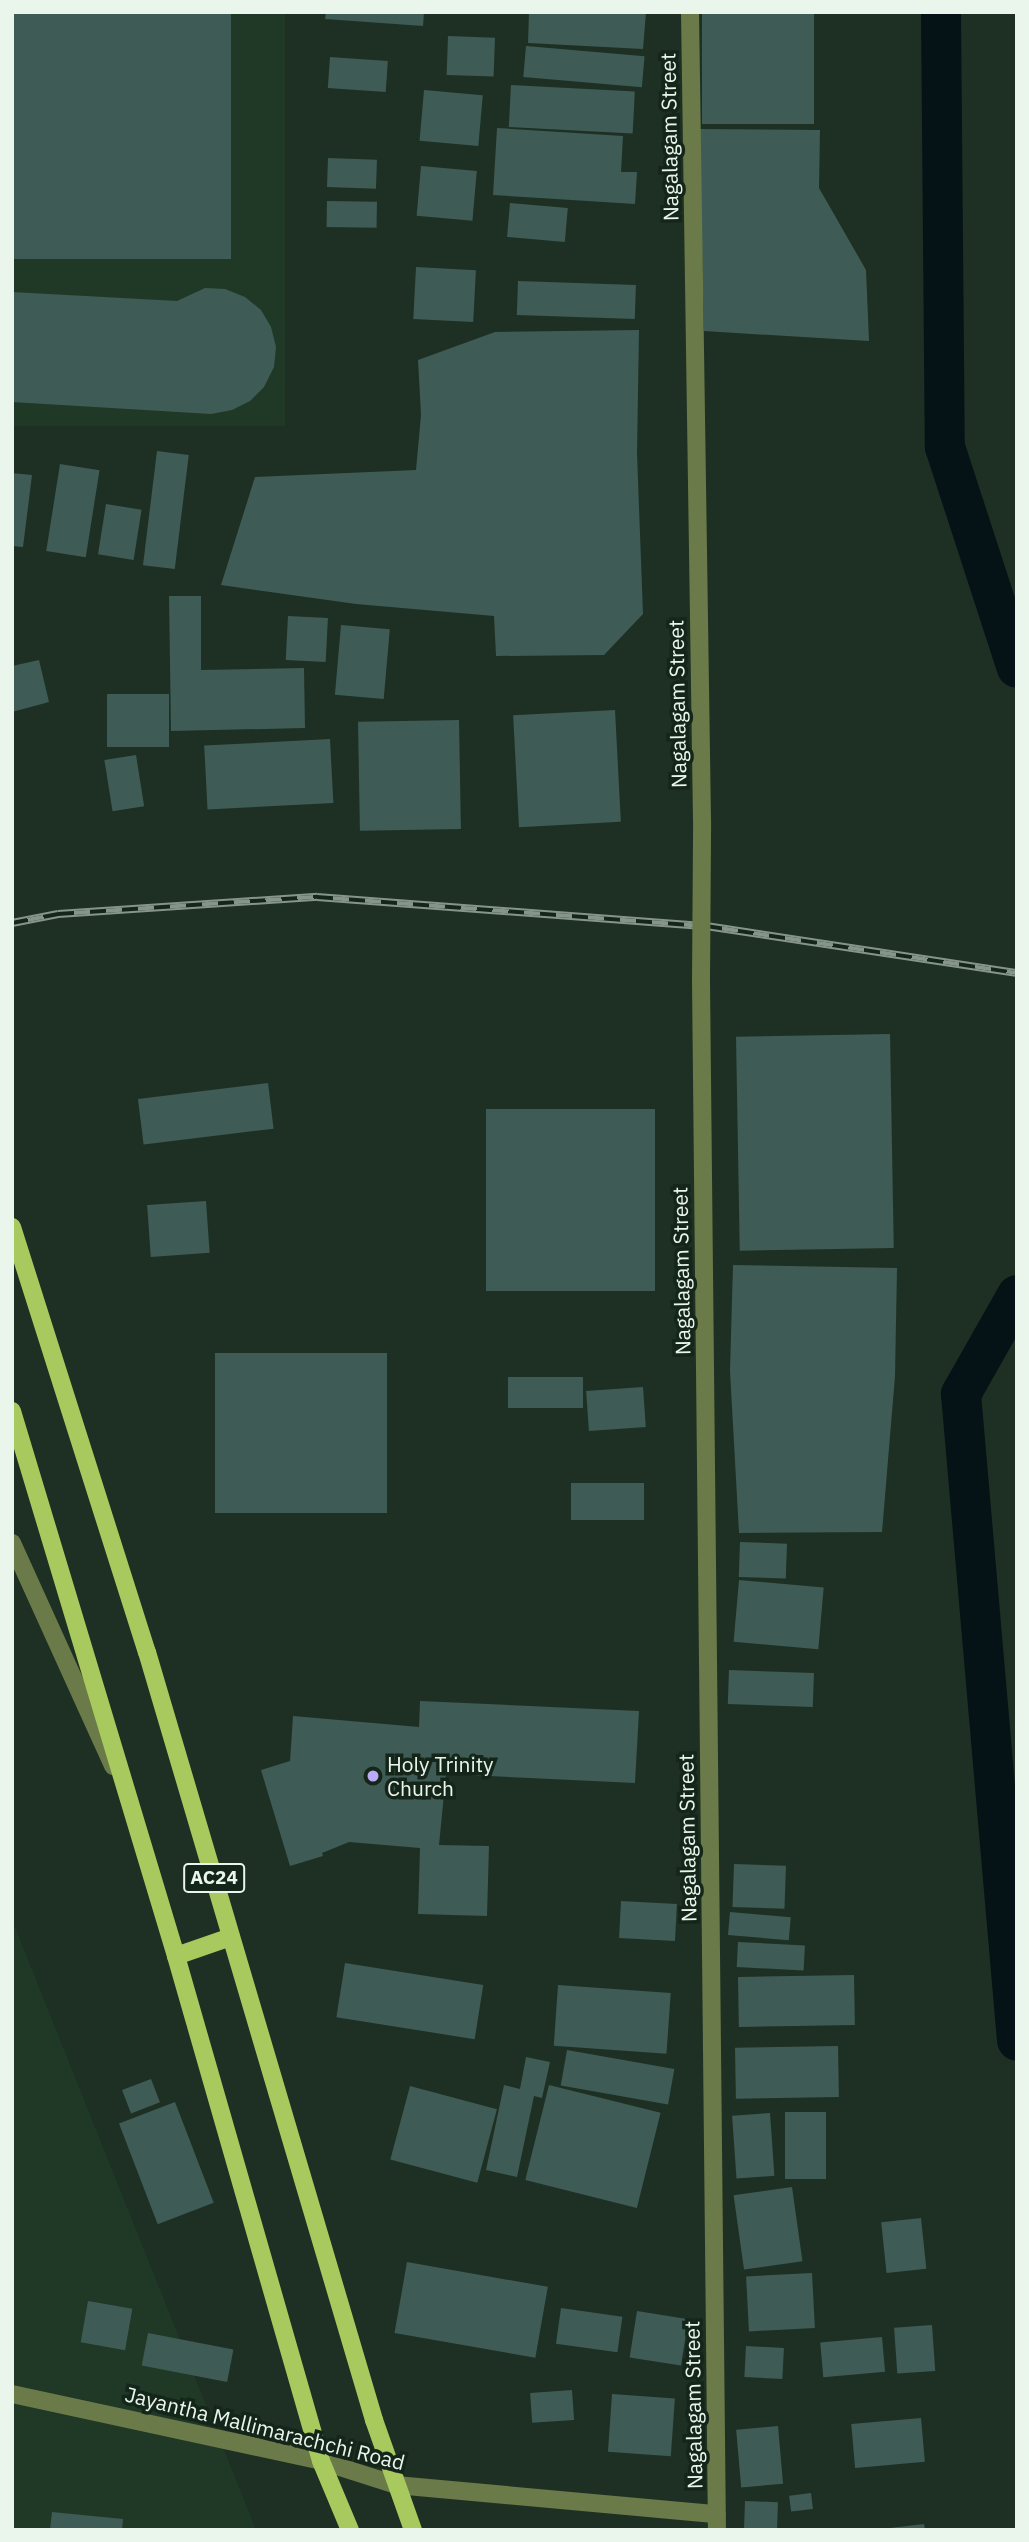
<!DOCTYPE html>
<style>
body{margin:0}
#map{position:relative;width:1029px;height:2542px;overflow:hidden;background:#1e3023;font-family:"IBM Plex Sans",sans-serif}
div>[style]{position:absolute}
.built>*{inset:0;background:#203927;transform-origin:0 0}
.canal>*{height:40px;margin:-20px;padding:0 20px;transform-origin:20px;border-radius:20px;background:#051316}
.building>*{inset:0;background:#3f5b55;transform-origin:0 0}
.minor>*{height:18px;margin:-9px;padding:0 9px;transform-origin:9px;border-radius:9px;background:#6a7a48}
.major>*{height:18px;margin:-9px;padding:0 9px;transform-origin:9px;border-radius:9px;background:#a8c95d}
.rail>*{height:8px;margin-top:-4px;transform-origin:0;background:repeating-linear-gradient(90deg,#142619 0 16px,#86958a 0 32px);box-sizing:border-box;border-block:2px solid #86958a}
.minor-bridge>*{height:18px;margin:-9px;padding:0 9px;transform-origin:9px;border-radius:9px;background:#6a7a48}
.dots>*{width:19px;height:19px;translate:-50% -50%;box-sizing:border-box;border:4px solid #142619;border-radius:50%}
span{translate:-50% -50%;white-space:nowrap;text-align:center;line-height:1.15;-webkit-text-stroke:7px #142619;paint-order:stroke}
.shield-label span{padding:2px 5px;background:#142619;border:2px solid;border-radius:5px;-webkit-text-stroke-width:0}
.shield-label{font-size:19px;color:#eaf5ec;font-weight:700}
.street-label{font-size:21px;color:#eaf5ec}
.poi-label{font-size:21px;color:#eaf5ec}
.left{translate:0 -50%;text-align:left}
.frame{position:absolute;inset:0;border:14px solid #eaf5ec;pointer-events:none}
</style>
<div id="map">
<div class="built">
<div style="left:12px;top:12px;width:273px;height:414px"></div>
<div style="clip-path:polygon(12px 1920px,256px 2530px,12px 2530px)"></div>
</div>
<div class="canal">
<div style="left:941px;top:12px;width:435px;rotate:89.5deg"></div>
<div style="left:945px;top:447px;width:232px;rotate:72deg"></div>
<div style="left:1017px;top:1295px;width:114px;rotate:119.5deg"></div>
<div style="left:961px;top:1394px;width:649px;rotate:85.05deg"></div>
</div>
<div class="building">
<div style="left:12px;top:12px;width:219px;height:247px"></div>
<div style="clip-path:polygon(326px 12px,424px 12px,423px 26px,325px 19px)"></div>
<div style="clip-path:polygon(529px 12px,646px 12px,643px 49px,528px 43px)"></div>
<div style="left:702px;top:12px;width:112px;height:112px"></div>
<div style="left:448px;top:36px;width:47px;height:39px;rotate:2deg"></div>
<div style="left:526px;top:46px;width:119px;height:31px;rotate:5deg"></div>
<div style="left:330px;top:57px;width:58px;height:31px;rotate:4deg"></div>
<div style="left:511px;top:85px;width:124px;height:42px;rotate:3deg"></div>
<div style="left:424px;top:90px;width:59px;height:51px;rotate:5deg"></div>
<div style="clip-path:polygon(497px 128px,623px 136px,621px 172px,637px 172px,635px 204px,493px 195px)"></div>
<div style="clip-path:polygon(699px 129px,820px 130px,819px 188px,866px 270px,869px 341px,704px 331px)"></div>
<div style="left:328px;top:158px;width:49px;height:29px;rotate:2deg"></div>
<div style="left:421px;top:166px;width:56px;height:50px;rotate:5deg"></div>
<div style="left:327px;top:201px;width:50px;height:26px;rotate:1deg"></div>
<div style="left:510px;top:203px;width:58px;height:34px;rotate:5deg"></div>
<div style="left:416px;top:267px;width:60px;height:52px;rotate:3deg"></div>
<div style="left:518px;top:281px;width:118px;height:34px;rotate:2deg"></div>
<div style="clip-path:polygon(205px 288px,225px 289px,245px 297px,261px 310px,271px 327px,276px 347px,274px 367px,264px 387px,250px 401px,232px 410px,211px 414px,12px 402px,12px 292px,177px 301px)"></div>
<div style="clip-path:polygon(639px 330px,637px 453px,643px 614px,604px 655px,496px 656px,494px 616px,356px 604px,221px 585px,255px 477px,416px 470px,421px 415px,418px 360px,495px 332px)"></div>
<div style="left:157px;top:451px;width:32px;height:115px;rotate:7deg"></div>
<div style="left:60px;top:464px;width:40px;height:88px;rotate:9deg"></div>
<div style="clip-path:polygon(12px 473px,32px 475px,23px 547px,12px 546px)"></div>
<div style="left:106px;top:504px;width:36px;height:51px;rotate:9deg"></div>
<div style="clip-path:polygon(169px 596px,201px 596px,201px 670px,304px 668px,305px 728px,171px 731px)"></div>
<div style="left:288px;top:616px;width:40px;height:44px;rotate:3deg"></div>
<div style="left:341px;top:625px;width:49px;height:70px;rotate:5deg"></div>
<div style="clip-path:polygon(39px 660px,49px 702px,12px 712px,12px 666px)"></div>
<div style="left:169px;top:694px;width:53px;height:62px;rotate:90deg"></div>
<div style="left:615px;top:710px;width:112px;height:102px;rotate:87deg"></div>
<div style="left:459px;top:720px;width:109px;height:101px;rotate:89deg"></div>
<div style="left:330px;top:739px;width:64px;height:126px;rotate:87deg"></div>
<div style="left:136px;top:755px;width:52px;height:32px;rotate:81deg"></div>
<div style="left:890px;top:1034px;width:214px;height:154px;rotate:89deg"></div>
<div style="left:268px;top:1083px;width:46px;height:131px;rotate:83deg"></div>
<div style="left:655px;top:1109px;width:182px;height:169px;rotate:90deg"></div>
<div style="left:206px;top:1201px;width:52px;height:59px;rotate:86deg"></div>
<div style="clip-path:polygon(733px 1265px,897px 1268px,895px 1376px,882px 1532px,739px 1533px,730px 1371px)"></div>
<div style="left:215px;top:1353px;width:172px;height:160px"></div>
<div style="left:583px;top:1377px;width:31px;height:75px;rotate:90deg"></div>
<div style="left:643px;top:1387px;width:40px;height:57px;rotate:86deg"></div>
<div style="left:644px;top:1483px;width:37px;height:73px;rotate:90deg"></div>
<div style="left:740px;top:1542px;width:47px;height:35px;rotate:2deg"></div>
<div style="left:739px;top:1580px;width:85px;height:62px;rotate:5deg"></div>
<div style="left:729px;top:1670px;width:85px;height:34px;rotate:2deg"></div>
<div style="clip-path:polygon(420px 1701px,639px 1711px,635px 1783px,446px 1774px,439px 1845px,489px 1846px,487px 1916px,418px 1914px,420px 1848px,349px 1842px,322px 1853px,323px 1856px,290px 1866px,261px 1770px,290px 1761px,293px 1716px,419px 1727px)"></div>
<div style="left:734px;top:1864px;width:52px;height:43px;rotate:2deg"></div>
<div style="left:621px;top:1901px;width:56px;height:37px;rotate:3deg"></div>
<div style="left:730px;top:1912px;width:61px;height:23px;rotate:5deg"></div>
<div style="left:738px;top:1942px;width:67px;height:25px;rotate:3deg"></div>
<div style="left:345px;top:1963px;width:140px;height:55px;rotate:9deg"></div>
<div style="left:854px;top:1975px;width:50px;height:116px;rotate:89deg"></div>
<div style="left:558px;top:1985px;width:113px;height:61px;rotate:4deg"></div>
<div style="left:838px;top:2046px;width:51px;height:103px;rotate:89deg"></div>
<div style="left:567px;top:2050px;width:109px;height:36px;rotate:10deg"></div>
<div style="clip-path:polygon(526px 2057px,550px 2062px,542px 2098px,534px 2096px,517px 2177px,486px 2170px,504px 2085px,520px 2089px)"></div>
<div style="left:151px;top:2079px;width:25px;height:31px;rotate:69deg"></div>
<div style="left:549px;top:2085px;width:115px;height:98px;rotate:14deg"></div>
<div style="left:410px;top:2086px;width:90px;height:76px;rotate:15deg"></div>
<div style="left:175px;top:2102px;width:108px;height:60px;rotate:69deg"></div>
<div style="left:785px;top:2112px;width:41px;height:67px"></div>
<div style="left:770px;top:2113px;width:63px;height:38px;rotate:86deg"></div>
<div style="left:792px;top:2187px;width:75px;height:59px;rotate:82deg"></div>
<div style="left:921px;top:2218px;width:51px;height:40px;rotate:84deg"></div>
<div style="left:407px;top:2262px;width:143px;height:72px;rotate:10deg"></div>
<div style="left:812px;top:2273px;width:55px;height:66px;rotate:87deg"></div>
<div style="left:88px;top:2301px;width:45px;height:42px;rotate:10deg"></div>
<div style="left:561px;top:2308px;width:62px;height:36px;rotate:8deg"></div>
<div style="left:637px;top:2311px;width:52px;height:47px;rotate:9deg"></div>
<div style="left:932px;top:2325px;width:46px;height:38px;rotate:86deg"></div>
<div style="left:148px;top:2333px;width:87px;height:33px;rotate:11deg"></div>
<div style="left:882px;top:2337px;width:35px;height:62px;rotate:85deg"></div>
<div style="left:746px;top:2346px;width:38px;height:31px;rotate:3deg"></div>
<div style="left:572px;top:2390px;width:30px;height:42px;rotate:86deg"></div>
<div style="left:612px;top:2394px;width:63px;height:58px;rotate:4deg"></div>
<div style="left:921px;top:2418px;width:44px;height:70px;rotate:85deg"></div>
<div style="left:778px;top:2426px;width:58px;height:42px;rotate:85deg"></div>
<div style="left:811px;top:2493px;width:16px;height:22px;rotate:83deg"></div>
<div style="left:745px;top:2501px;width:33px;height:29px;rotate:2deg"></div>
<div style="clip-path:polygon(52px 2512px,123px 2519px,122px 2530px,50px 2530px)"></div>
<div style="clip-path:polygon(924px 2524px,925px 2530px,890px 2530px,890px 2528px)"></div>
</div>
<div class="minor">
<div style="left:690px;top:12px;width:809px;rotate:89.15deg"></div>
<div style="left:701px;top:981px;width:1549px;rotate:89.41deg"></div>
<div style="left:12px;top:1543px;width:245px;rotate:65.6deg"></div>
<div style="left:12px;top:2394px;width:316px;rotate:12.2deg"></div>
<div style="left:321px;top:2461px;width:79px;rotate:17.7deg"></div>
<div style="left:396px;top:2485px;width:322px;rotate:5.2deg"></div>
</div>
<div class="major">
<div style="left:12px;top:1227px;width:446px;rotate:72.4deg"></div>
<div style="left:147px;top:1652px;width:801px;rotate:73.53deg"></div>
<div style="left:374px;top:2420px;width:117px;rotate:70.5deg"></div>
<div style="left:12px;top:1411px;width:569px;rotate:73.25deg"></div>
<div style="left:176px;top:1956px;width:525px;rotate:73.98deg"></div>
<div style="left:321px;top:2461px;width:75px;rotate:67.2deg"></div>
<div style="left:176px;top:1956px;width:58px;rotate:-19.1deg"></div>
</div>
<div class="rail">
<div style="left:12px;top:923px;width:47px;rotate:-11.1deg"></div>
<div style="left:58px;top:914px;width:260px;rotate:-3.8deg"></div>
<div style="left:317px;top:897px;width:390px;rotate:4.3deg"></div>
<div style="left:706px;top:926px;width:315px;rotate:8.6deg"></div>
</div>
<div class="minor-bridge">
<div style="left:701px;top:981px;width:160px;rotate:-89.6deg"></div>
</div>
<div class="dots">
<div style="left:373px;top:1776px;background:#bbaaf6"></div>
</div>
<div class="shield-label">
<span style="left:214px;top:1878px">AC24</span>
</div>
<div class="street-label">
<span style="left:669px;top:137px;rotate:-91deg">Nagalagam Street</span>
<span style="left:677px;top:704px;rotate:-91deg">Nagalagam Street</span>
<span style="left:681px;top:1271px;rotate:-91deg">Nagalagam Street</span>
<span style="left:687px;top:1838px;rotate:-91deg">Nagalagam Street</span>
<span style="left:693px;top:2405px;rotate:-91deg">Nagalagam Street</span>
<span style="left:265px;top:2428px;rotate:14deg">Jayantha Mallimarachchi Road</span>
</div>
<div class="poi-label">
<span class="left" style="left:387px;top:1776px">Holy Trinity<br>Church</span>
</div>
<div class="frame"></div>
</div>
